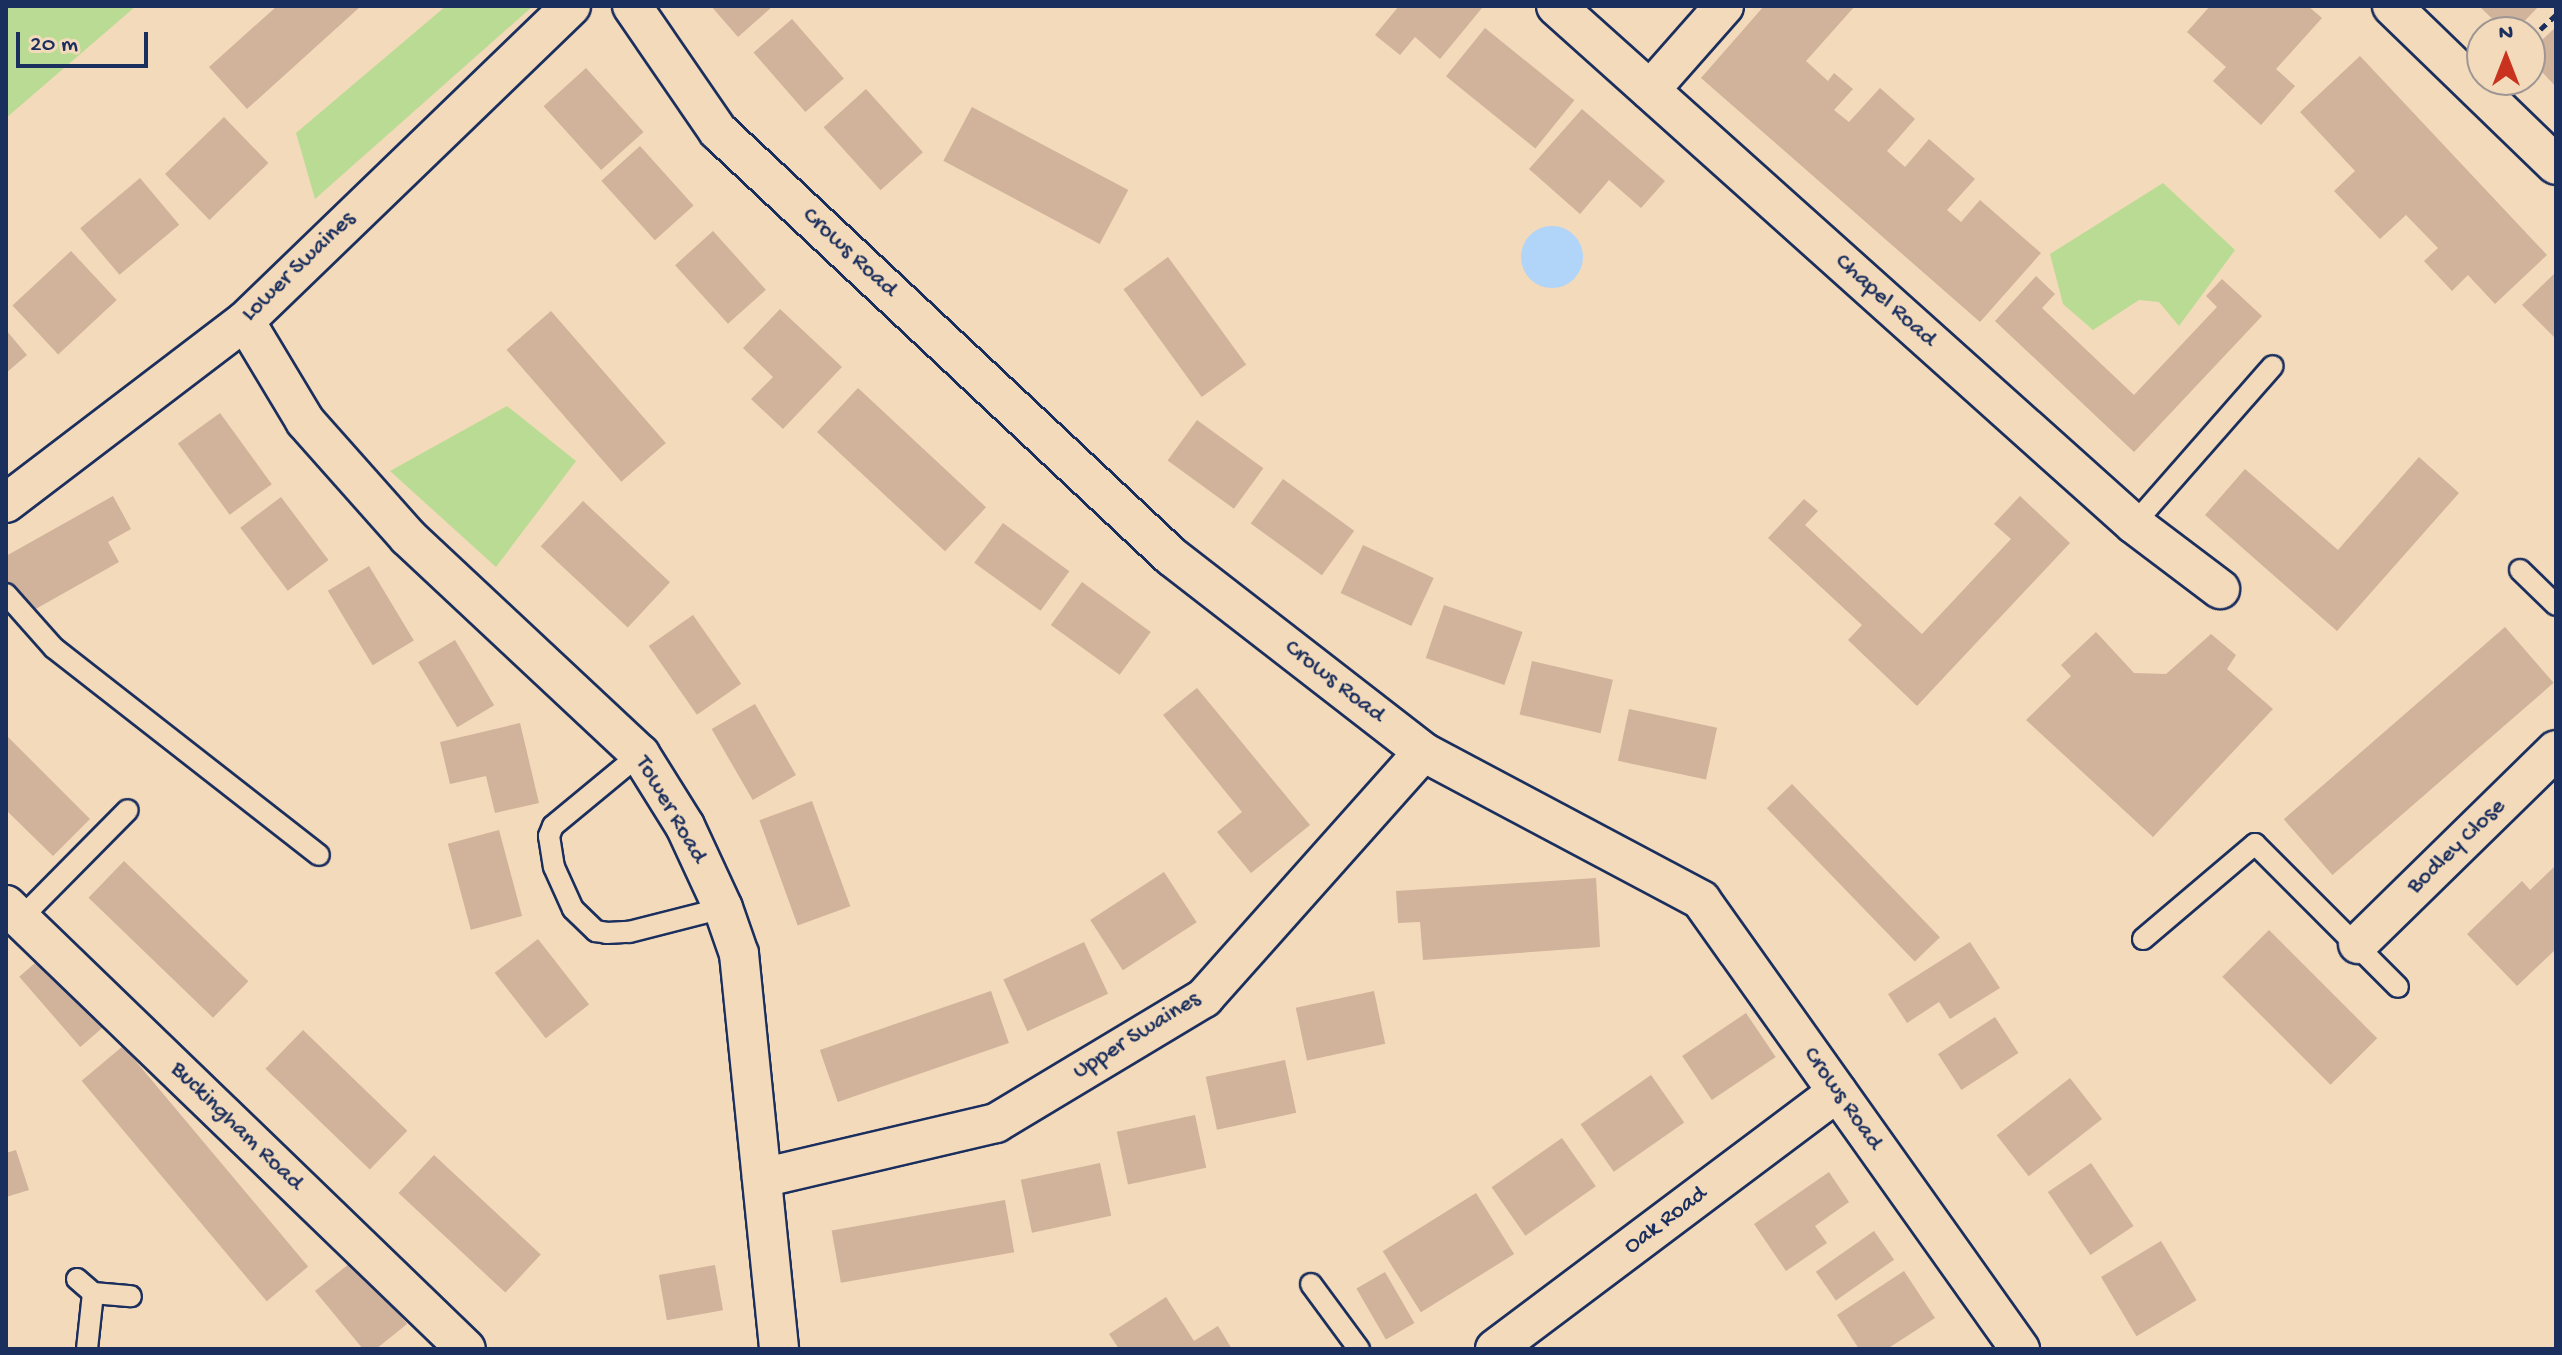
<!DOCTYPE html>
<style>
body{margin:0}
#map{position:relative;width:2562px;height:1355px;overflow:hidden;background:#f3daba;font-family:"Gochi Hand",sans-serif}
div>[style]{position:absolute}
.green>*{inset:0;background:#badb94}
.water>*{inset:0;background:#b0d5f9}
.round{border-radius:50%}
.building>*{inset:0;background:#d1b29b;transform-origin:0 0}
.path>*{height:5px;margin-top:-2.5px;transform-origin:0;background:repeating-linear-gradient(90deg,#1b2f5e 0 8px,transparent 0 14px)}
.roads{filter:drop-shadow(2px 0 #1b2f5e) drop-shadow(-2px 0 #1b2f5e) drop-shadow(0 2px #1b2f5e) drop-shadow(0 -2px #1b2f5e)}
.lane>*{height:20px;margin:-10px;padding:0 10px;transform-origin:10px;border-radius:10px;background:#f3daba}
.street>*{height:38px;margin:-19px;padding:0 19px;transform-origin:19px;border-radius:19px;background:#f3daba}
span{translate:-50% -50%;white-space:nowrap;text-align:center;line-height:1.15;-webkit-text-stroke:8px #f3daba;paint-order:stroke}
.street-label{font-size:24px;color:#1b2f5e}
.frame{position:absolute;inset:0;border:8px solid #1b2f5e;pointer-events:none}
.north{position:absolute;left:2466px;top:16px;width:80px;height:80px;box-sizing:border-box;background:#f3daba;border:2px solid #9d9695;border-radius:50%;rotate:0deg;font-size:22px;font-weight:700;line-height:32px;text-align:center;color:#1b2f5e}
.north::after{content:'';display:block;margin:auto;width:28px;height:36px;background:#c8321e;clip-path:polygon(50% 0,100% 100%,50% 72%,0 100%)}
.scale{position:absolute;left:16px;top:32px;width:132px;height:36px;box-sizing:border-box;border:4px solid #1b2f5e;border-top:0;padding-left:10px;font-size:24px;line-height:28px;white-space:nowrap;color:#1b2f5e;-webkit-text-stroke:6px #f3daba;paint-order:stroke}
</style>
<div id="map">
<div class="green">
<div style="clip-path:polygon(6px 6px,136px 6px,6px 118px)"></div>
<div style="clip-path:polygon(446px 6px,533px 6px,315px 199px,296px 133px)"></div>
<div style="clip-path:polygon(2163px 183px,2235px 250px,2179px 326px,2159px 302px,2139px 300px,2093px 330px,2063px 304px,2050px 254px)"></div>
<div style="clip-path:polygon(507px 406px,576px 461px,496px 567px,390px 471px)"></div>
</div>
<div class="water">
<div class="round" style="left:1521px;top:226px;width:62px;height:62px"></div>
</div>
<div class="building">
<div style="clip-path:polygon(277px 6px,361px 6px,247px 109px,209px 67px)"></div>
<div style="clip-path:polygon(711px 6px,773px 6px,738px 37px)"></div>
<div style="clip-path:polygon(1399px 6px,1479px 6px,1482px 8px,1440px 59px,1415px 37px,1400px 55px,1375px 35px)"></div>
<div style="clip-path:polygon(1764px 6px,1855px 6px,1806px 61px,1828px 81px,1834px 73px,1853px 89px,1834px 110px,1849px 122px,1880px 88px,1915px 119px,1887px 151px,1905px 167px,1929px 139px,1975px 179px,1947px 210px,1961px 222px,1980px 200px,2041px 253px,1980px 322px,1701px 78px)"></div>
<div style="clip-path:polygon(2210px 6px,2308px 6px,2322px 18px,2276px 69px,2295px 86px,2261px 125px,2213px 81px,2226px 67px,2187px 32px)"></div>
<div style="clip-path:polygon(2479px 6px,2539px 6px,2514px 32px,2506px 32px)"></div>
<div style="left:792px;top:19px;width:79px;height:51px;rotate:49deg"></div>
<div style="clip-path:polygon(2556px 27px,2556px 87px,2530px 59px,2530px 51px)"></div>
<div style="left:1485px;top:28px;width:115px;height:62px;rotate:39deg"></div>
<div style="clip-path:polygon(2360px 56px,2547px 255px,2495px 304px,2468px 275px,2452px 291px,2424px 261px,2438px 248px,2406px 215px,2380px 239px,2334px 191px,2355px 171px,2300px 112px)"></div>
<div style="left:586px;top:68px;width:86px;height:57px;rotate:48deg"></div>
<div style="left:866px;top:89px;width:85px;height:57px;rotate:48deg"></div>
<div style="left:972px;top:107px;width:177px;height:61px;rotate:28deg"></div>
<div style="clip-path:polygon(1582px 109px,1665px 181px,1641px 208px,1609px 180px,1580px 214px,1529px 169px)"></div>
<div style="left:224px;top:117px;width:64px;height:82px;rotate:46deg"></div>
<div style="left:640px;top:146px;width:80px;height:52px;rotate:48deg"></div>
<div style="left:140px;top:178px;width:61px;height:78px;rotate:50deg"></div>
<div style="left:713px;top:231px;width:79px;height:51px;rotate:48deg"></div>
<div style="left:71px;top:251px;width:67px;height:80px;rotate:47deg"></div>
<div style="left:1168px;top:257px;width:133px;height:55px;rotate:54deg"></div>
<div style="clip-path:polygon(2556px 272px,2556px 339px,2522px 305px)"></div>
<div style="clip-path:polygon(2036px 276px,2055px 294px,2042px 308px,2134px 395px,2217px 307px,2206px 296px,2222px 279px,2262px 316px,2134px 452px,1995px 321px)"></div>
<div style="clip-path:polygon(780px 309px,842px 367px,783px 429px,751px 399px,773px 377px,743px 348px)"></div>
<div style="left:551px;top:311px;width:175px;height:59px;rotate:49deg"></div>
<div style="clip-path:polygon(6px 330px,27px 355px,6px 373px)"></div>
<div style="left:858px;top:388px;width:175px;height:60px;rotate:43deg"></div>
<div style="left:220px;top:413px;width:88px;height:52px;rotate:54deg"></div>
<div style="left:1197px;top:420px;width:82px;height:50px;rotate:36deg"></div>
<div style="clip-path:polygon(2419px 457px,2459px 493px,2337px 631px,2205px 515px,2245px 469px,2338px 550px)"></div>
<div style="left:1283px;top:479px;width:88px;height:55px;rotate:36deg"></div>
<div style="clip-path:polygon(113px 496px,131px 529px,108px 542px,119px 562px,25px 615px,6px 581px,6px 556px)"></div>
<div style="clip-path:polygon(2020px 496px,2070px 543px,1917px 706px,1848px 640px,1862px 625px,1768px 538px,1804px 499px,1818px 511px,1805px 525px,1922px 634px,2011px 539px,1994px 524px)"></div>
<div style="left:281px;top:497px;width:79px;height:51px;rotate:53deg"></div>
<div style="left:583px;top:501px;width:119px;height:62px;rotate:43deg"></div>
<div style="left:1003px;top:523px;width:82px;height:49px;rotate:36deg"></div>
<div style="left:1363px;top:545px;width:78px;height:53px;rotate:25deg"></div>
<div style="left:369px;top:566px;width:87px;height:48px;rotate:59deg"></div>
<div style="left:1082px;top:582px;width:85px;height:53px;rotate:36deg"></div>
<div style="left:1444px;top:605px;width:83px;height:56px;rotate:19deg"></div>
<div style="left:693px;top:615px;width:84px;height:54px;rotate:55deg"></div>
<div style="left:2505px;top:627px;width:74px;height:293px;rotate:49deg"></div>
<div style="clip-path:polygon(2096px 632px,2134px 673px,2166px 674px,2211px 634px,2236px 655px,2227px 669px,2273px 709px,2153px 837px,2026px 720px,2071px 676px,2061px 665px)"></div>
<div style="left:455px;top:640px;width:76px;height:43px;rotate:59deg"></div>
<div style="left:1532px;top:661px;width:83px;height:55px;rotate:13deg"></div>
<div style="clip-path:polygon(1197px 688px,1310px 825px,1251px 873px,1217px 832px,1242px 812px,1163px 715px)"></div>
<div style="left:755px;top:704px;width:82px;height:50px;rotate:60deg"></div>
<div style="left:1629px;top:709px;width:90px;height:53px;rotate:12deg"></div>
<div style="clip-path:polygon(520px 723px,539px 803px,495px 813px,486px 776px,450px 784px,440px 742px)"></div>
<div style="clip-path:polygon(6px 735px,90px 819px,53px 856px,6px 810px)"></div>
<div style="left:1792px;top:784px;width:213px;height:35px;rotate:46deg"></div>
<div style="left:812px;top:801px;width:112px;height:56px;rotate:70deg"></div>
<div style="left:499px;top:830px;width:89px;height:53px;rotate:75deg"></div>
<div style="left:124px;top:861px;width:173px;height:51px;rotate:44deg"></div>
<div style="clip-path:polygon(2556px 865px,2556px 949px,2517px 986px,2467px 934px,2522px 881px,2530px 890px)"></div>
<div style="left:1164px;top:872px;width:60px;height:88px;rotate:57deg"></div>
<div style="clip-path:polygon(1596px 878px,1600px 947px,1423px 960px,1420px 922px,1398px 923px,1396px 891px)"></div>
<div style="left:2269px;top:930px;width:153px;height:66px;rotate:45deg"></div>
<div style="left:538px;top:939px;width:83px;height:55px;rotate:52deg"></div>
<div style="left:1084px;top:942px;width:57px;height:89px;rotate:65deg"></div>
<div style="clip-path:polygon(1970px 942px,2000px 988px,1950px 1019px,1939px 1002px,1907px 1023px,1888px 994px)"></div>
<div style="left:57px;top:944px;width:93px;height:50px;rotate:49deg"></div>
<div style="left:991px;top:991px;width:55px;height:181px;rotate:71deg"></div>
<div style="left:1374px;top:991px;width:54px;height:80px;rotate:78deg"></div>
<div style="left:1746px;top:1013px;width:53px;height:77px;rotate:56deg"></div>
<div style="left:1995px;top:1017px;width:43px;height:68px;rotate:57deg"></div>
<div style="left:303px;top:1030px;width:145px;height:54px;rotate:44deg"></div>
<div style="left:123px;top:1046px;width:288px;height:54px;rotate:50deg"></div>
<div style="left:1285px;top:1060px;width:54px;height:81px;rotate:78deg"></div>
<div style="left:1651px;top:1075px;width:58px;height:86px;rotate:55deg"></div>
<div style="left:2070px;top:1078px;width:52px;height:93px;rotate:52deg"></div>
<div style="left:1195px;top:1115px;width:54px;height:80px;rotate:78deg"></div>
<div style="left:1562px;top:1138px;width:59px;height:86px;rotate:55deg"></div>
<div style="clip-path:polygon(16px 1150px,29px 1190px,6px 1197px,6px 1153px)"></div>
<div style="left:434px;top:1155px;width:146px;height:52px;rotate:43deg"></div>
<div style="left:1100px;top:1163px;width:54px;height:81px;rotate:78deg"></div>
<div style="left:2091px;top:1163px;width:76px;height:52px;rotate:56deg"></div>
<div style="clip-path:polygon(1829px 1172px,1849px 1202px,1815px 1226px,1827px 1243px,1786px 1271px,1754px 1224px)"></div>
<div style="left:1476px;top:1193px;width:72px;height:110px;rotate:58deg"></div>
<div style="left:1005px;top:1200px;width:53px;height:176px;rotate:80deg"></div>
<div style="left:1874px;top:1231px;width:35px;height:71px;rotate:55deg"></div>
<div style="left:2161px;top:1241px;width:69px;height:70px;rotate:59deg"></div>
<div style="clip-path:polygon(354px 1260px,407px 1324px,376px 1349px,363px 1349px,315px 1291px)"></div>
<div style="left:715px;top:1265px;width:46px;height:57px;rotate:80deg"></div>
<div style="clip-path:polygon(1904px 1271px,1935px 1318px,1887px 1349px,1859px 1349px,1837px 1315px)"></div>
<div style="left:1385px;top:1272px;width:59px;height:33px;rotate:60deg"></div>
<div style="clip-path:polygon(1166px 1297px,1194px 1341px,1218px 1326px,1232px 1349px,1119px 1349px,1109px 1334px)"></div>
</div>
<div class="path">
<div style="left:2530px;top:39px;width:35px;rotate:-43deg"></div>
</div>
<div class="roads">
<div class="lane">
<div style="left:2134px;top:524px;width:210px;rotate:-48.7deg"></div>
<div style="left:2520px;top:570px;width:50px;rotate:44.2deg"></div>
<div style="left:6px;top:594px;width:72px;rotate:48.4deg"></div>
<div style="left:54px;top:648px;width:336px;rotate:38deg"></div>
<div style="left:640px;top:754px;width:113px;rotate:140.4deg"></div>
<div style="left:553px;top:826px;width:11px;rotate:112deg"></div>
<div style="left:549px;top:836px;width:31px;rotate:81deg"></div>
<div style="left:554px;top:867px;width:46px;rotate:65.7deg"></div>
<div style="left:573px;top:909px;width:32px;rotate:44deg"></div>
<div style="left:596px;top:931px;width:11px;rotate:10deg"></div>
<div style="left:607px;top:933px;width:22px;rotate:-3deg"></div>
<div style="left:629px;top:932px;width:97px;rotate:-14.3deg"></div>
<div style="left:20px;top:919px;width:153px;rotate:-45.3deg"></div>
<div style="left:2143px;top:939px;width:147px;rotate:-40.3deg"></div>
<div style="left:2255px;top:844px;width:202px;rotate:45deg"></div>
<div style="left:77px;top:1279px;width:21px;rotate:41deg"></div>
<div style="left:1311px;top:1284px;width:81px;rotate:53.6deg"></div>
<div style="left:87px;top:1349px;width:56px;rotate:-83.9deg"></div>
<div style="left:93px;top:1293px;width:38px;rotate:5deg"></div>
</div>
<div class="street">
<div style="left:632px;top:6px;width:152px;rotate:55.5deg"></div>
<div style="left:718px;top:131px;width:623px;rotate:43.18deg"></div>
<div style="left:1172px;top:557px;width:318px;rotate:37.8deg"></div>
<div style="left:1423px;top:752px;width:315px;rotate:28deg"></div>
<div style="left:1701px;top:900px;width:551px;rotate:54.61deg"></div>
<div style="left:1556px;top:6px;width:776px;rotate:41.87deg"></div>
<div style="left:2134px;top:524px;width:108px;rotate:37.1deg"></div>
<div style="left:2392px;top:6px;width:228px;rotate:44.1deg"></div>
<div style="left:1650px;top:90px;width:112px;rotate:-48.6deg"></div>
<div style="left:245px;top:321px;width:117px;rotate:59deg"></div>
<div style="left:305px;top:421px;width:155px;rotate:48.4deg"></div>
<div style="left:408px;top:537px;width:318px;rotate:43.1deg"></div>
<div style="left:640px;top:754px;width:85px;rotate:58deg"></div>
<div style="left:685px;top:826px;width:90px;rotate:65.1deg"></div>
<div style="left:723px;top:908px;width:49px;rotate:70.8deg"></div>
<div style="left:739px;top:954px;width:397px;rotate:84.2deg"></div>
<div style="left:6px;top:503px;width:300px;rotate:-37.3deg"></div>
<div style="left:245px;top:321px;width:453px;rotate:-44deg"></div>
<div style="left:6px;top:905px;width:639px;rotate:43.99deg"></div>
<div style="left:2358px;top:944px;width:277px;rotate:-44.4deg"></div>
<div style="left:762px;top:1178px;width:240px;rotate:-13.2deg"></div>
<div style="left:996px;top:1123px;width:243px;rotate:-31deg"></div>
<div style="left:1204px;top:998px;width:329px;rotate:-48.3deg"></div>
<div style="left:1495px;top:1349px;width:428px;rotate:-36.9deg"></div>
</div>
</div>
<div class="street-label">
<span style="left:849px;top:253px;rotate:43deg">Crows Road</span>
<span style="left:299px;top:267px;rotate:-44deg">Lower Swaines</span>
<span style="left:1885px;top:301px;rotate:42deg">Chapel Road</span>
<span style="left:1334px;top:682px;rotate:38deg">Crows Road</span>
<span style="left:670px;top:810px;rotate:60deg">Tower Road</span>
<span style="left:2457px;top:847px;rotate:-44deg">Bodley Close</span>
<span style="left:1137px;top:1036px;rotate:-32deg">Upper Swaines</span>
<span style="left:1842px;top:1099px;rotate:55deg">Crows Road</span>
<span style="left:236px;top:1127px;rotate:44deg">Buckingham Road</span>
<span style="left:1666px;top:1221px;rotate:-37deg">Oak Road</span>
</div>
<div class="frame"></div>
<div class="north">N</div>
<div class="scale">20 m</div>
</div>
